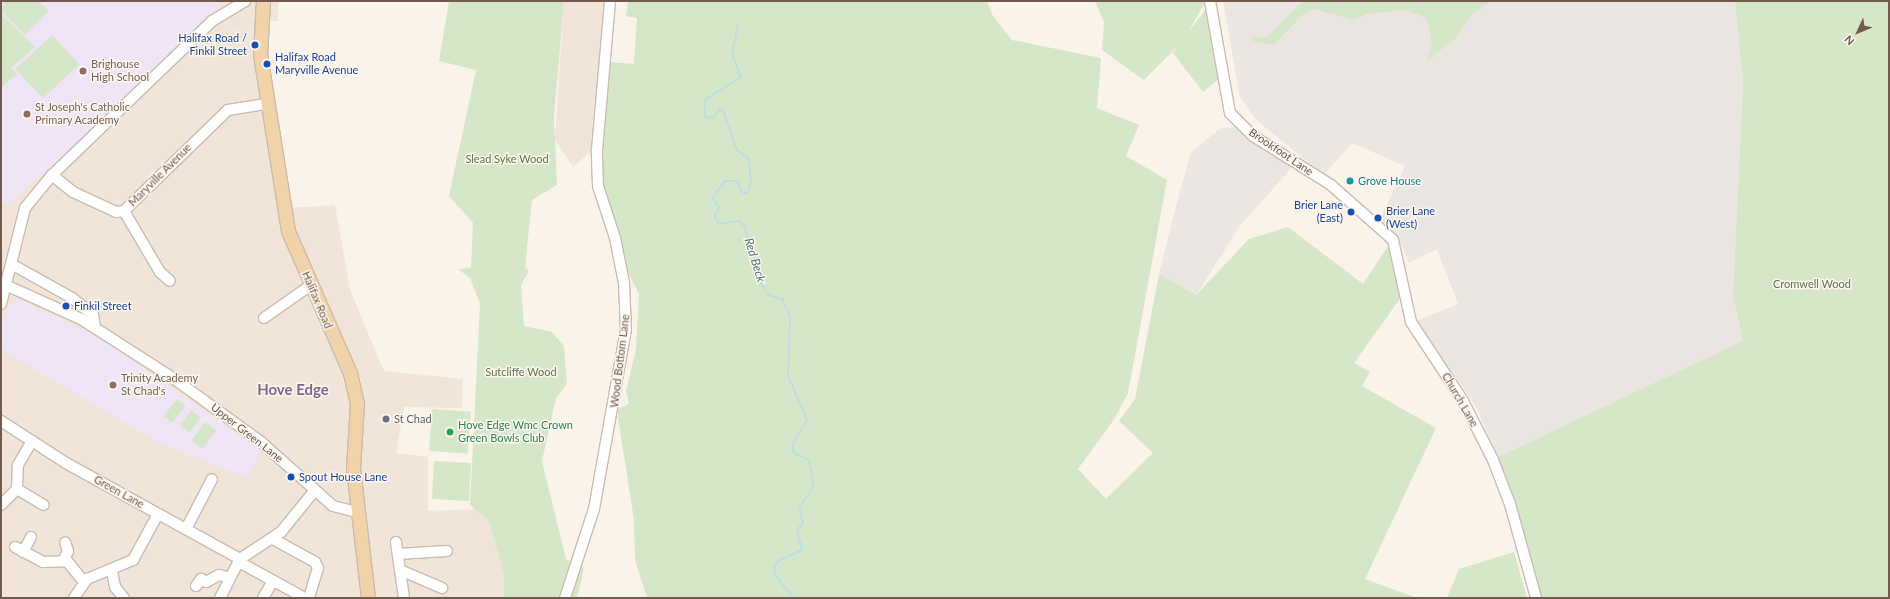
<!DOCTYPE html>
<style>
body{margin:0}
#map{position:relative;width:1890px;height:599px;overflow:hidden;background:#faf3e9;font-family:Lato,sans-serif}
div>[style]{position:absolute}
.residential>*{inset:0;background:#f1e4d8}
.industrial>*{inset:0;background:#ebe6e1}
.education>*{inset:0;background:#f0e5f7}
.green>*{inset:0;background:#d6e6c8;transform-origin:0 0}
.stream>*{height:2px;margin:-1px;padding:0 1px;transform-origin:1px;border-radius:1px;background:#bfdee2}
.roads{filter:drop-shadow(1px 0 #cbbbb0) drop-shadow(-1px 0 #cbbbb0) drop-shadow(0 1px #cbbbb0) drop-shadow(0 -1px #cbbbb0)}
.minor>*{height:10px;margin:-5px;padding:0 5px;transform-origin:5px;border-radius:5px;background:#fff}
.major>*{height:13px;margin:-6.5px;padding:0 6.5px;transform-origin:6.5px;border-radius:6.5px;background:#f1d3a9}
.dots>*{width:11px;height:11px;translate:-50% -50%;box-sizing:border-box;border:2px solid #fdf7ef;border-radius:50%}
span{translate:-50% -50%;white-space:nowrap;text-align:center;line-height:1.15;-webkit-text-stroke:3px #fdf7ef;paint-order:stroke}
.transit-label{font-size:11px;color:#164399}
.right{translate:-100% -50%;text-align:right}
.left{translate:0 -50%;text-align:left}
.education-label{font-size:11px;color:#785e54}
.street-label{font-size:11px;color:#725a4f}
.park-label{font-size:11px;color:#587648}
.culture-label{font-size:11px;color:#0d838f}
.worship-label{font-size:11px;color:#5b616d}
.leisure-label{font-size:11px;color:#27864d}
.water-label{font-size:12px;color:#47757b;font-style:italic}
.district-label{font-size:15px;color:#7f678d;font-weight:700}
.frame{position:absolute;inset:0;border:2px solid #725a4f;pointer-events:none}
.north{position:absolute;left:1838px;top:12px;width:40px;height:40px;-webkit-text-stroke:3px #fdf7ef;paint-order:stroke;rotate:226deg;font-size:11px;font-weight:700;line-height:16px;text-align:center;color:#725a4f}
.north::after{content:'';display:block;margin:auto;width:14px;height:18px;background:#725a4f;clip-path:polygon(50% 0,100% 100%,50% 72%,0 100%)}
</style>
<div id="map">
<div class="residential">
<div style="clip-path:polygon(1px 1px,278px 1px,278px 21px,267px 21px,269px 72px,290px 208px,335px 205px,350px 290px,384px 371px,463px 379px,462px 408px,404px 407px,396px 453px,428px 457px,428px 511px,476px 509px,489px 521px,504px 574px,504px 598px,1px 598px)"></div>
<div style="clip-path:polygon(564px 1px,614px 1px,607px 104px,601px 142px,573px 167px,555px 140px)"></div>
</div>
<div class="industrial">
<div style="clip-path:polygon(1223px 1px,1735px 1px,1743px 82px,1733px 296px,1743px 342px,1498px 457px,1475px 405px,1417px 321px,1458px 304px,1437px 249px,1409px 263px,1400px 242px,1380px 219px,1405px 166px,1352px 143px,1324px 175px,1255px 119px,1240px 97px)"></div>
<div style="clip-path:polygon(1238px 127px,1293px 166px,1240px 226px,1196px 295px,1159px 274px,1175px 210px,1191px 152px,1221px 128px)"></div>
</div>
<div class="education">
<div style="clip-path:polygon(1px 1px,219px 1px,218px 8px,103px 120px,7px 205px,1px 201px,1px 88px,16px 74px,11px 68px,35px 47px,1px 14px)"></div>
<div style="clip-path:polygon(15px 297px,100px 338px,260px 450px,261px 454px,246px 477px,161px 444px,1px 349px,1px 321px)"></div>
</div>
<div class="green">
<div style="clip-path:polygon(5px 1px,38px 1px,49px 11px,25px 35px,1px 12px)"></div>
<div style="clip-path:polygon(449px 1px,564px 1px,554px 117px,557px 185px,532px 200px,525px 267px,529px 271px,521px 285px,524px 326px,552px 332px,564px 346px,567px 384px,556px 398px,542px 461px,566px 559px,584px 569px,577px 598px,504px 598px,504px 574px,489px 521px,470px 505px,480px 304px,470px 278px,458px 269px,471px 268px,473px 223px,449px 196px,476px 70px,439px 61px)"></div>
<div style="clip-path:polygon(628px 1px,987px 1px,993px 16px,1012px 40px,1101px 58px,1097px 108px,1139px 125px,1126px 156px,1167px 180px,1128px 393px,1115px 418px,1078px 469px,1106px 499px,1153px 453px,1119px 421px,1135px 399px,1159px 274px,1196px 295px,1249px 239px,1288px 227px,1363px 284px,1388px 246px,1399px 270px,1399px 300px,1354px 363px,1370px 372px,1362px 386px,1436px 428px,1365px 579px,1417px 598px,647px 598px,635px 560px,634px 520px,618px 418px,618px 409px,629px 404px,626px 391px,636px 349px,639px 294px,626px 269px,617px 224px,603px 191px,600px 159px,609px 62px,634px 64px,637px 18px,626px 16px)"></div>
<div style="clip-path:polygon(1095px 1px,1206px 1px,1188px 32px,1208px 7px,1219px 79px,1203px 92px,1173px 53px,1179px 45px,1144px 80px,1102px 50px,1104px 22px)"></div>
<div style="clip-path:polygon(1303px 1px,1491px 1px,1471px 15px,1455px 39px,1427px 60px,1432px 43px,1428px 23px,1425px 17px,1404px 10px,1367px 14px,1354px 20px,1314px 9px,1302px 15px,1274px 45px,1253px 41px,1250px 36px,1262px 38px,1270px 34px)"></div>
<div style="clip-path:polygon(1735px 1px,1889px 1px,1889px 598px,1541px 598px,1523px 528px,1498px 457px,1743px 341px,1733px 296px,1743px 82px)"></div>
<div style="clip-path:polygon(1px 14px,35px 47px,11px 68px,17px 74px,1px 88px)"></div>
<div style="left:52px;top:35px;width:40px;height:50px;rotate:47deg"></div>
<div style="left:177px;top:399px;width:11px;height:22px;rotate:38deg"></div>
<div style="left:432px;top:409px;width:39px;height:42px;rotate:4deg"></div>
<div style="left:191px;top:410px;width:12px;height:19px;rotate:35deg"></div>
<div style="left:205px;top:422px;width:14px;height:23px;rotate:36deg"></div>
<div style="left:434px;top:461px;width:37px;height:38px;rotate:3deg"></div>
<div style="clip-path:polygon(1514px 552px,1527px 598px,1447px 598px,1459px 569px)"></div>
</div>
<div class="stream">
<div style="left:738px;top:26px;width:29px;rotate:102deg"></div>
<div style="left:732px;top:54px;width:25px;rotate:69deg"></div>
<div style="left:741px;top:77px;width:41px;rotate:147.8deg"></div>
<div style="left:706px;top:99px;width:14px;rotate:98deg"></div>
<div style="left:704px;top:113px;width:5px;rotate:68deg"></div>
<div style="left:706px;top:118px;width:8px;rotate:-7deg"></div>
<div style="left:714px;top:117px;width:10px;rotate:-53deg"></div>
<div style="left:720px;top:109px;width:4px;rotate:34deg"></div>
<div style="left:723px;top:111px;width:41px;rotate:70.3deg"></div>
<div style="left:737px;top:150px;width:15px;rotate:37deg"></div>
<div style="left:749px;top:159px;width:23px;rotate:85deg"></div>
<div style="left:751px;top:182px;width:12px;rotate:110deg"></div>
<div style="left:747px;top:193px;width:6px;rotate:-171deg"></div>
<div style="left:741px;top:192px;width:11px;rotate:-105deg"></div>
<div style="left:738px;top:181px;width:13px;rotate:180deg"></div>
<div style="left:725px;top:181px;width:21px;rotate:127deg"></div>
<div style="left:712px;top:198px;width:11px;rotate:52deg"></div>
<div style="left:719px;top:207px;width:10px;rotate:114deg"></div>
<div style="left:715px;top:216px;width:9px;rotate:69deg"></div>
<div style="left:718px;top:224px;width:21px;rotate:-8deg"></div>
<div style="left:739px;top:221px;width:8px;rotate:45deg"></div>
<div style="left:745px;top:227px;width:58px;rotate:74.1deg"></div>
<div style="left:761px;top:283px;width:14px;rotate:60deg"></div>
<div style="left:768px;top:295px;width:15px;rotate:16deg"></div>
<div style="left:782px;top:299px;width:19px;rotate:65deg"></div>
<div style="left:790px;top:316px;width:60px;rotate:91.9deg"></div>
<div style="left:788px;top:376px;width:48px;rotate:66.6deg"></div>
<div style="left:807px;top:420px;width:27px;rotate:121deg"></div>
<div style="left:793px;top:443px;width:9px;rotate:90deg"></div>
<div style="left:793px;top:452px;width:18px;rotate:27deg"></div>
<div style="left:809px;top:460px;width:20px;rotate:79deg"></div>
<div style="left:813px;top:480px;width:9px;rotate:96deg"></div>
<div style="left:812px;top:489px;width:23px;rotate:124deg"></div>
<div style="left:799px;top:508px;width:16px;rotate:75deg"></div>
<div style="left:803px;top:523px;width:9px;rotate:131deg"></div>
<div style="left:797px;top:530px;width:21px;rotate:76deg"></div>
<div style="left:802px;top:550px;width:26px;rotate:155deg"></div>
<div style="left:778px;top:561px;width:8px;rotate:120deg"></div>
<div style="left:774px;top:568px;width:8px;rotate:76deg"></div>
<div style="left:776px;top:576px;width:28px;rotate:51deg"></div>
</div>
<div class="roads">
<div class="minor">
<div style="left:1210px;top:1px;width:114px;rotate:79.9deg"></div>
<div style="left:1230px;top:113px;width:33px;rotate:45deg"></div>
<div style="left:1253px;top:136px;width:92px;rotate:32.1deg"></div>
<div style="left:1331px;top:185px;width:83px;rotate:41.6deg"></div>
<div style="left:1393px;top:240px;width:84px;rotate:77.6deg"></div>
<div style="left:1411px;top:322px;width:95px;rotate:56.6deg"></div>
<div style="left:1463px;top:401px;width:66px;rotate:63deg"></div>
<div style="left:1493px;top:460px;width:47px;rotate:68.9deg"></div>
<div style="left:1510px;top:504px;width:98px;rotate:74.5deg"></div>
<div style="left:52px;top:175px;width:27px;rotate:39deg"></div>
<div style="left:73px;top:192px;width:47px;rotate:24.9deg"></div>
<div style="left:116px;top:212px;width:8px;rotate:-7deg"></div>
<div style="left:124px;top:211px;width:145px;rotate:-44.2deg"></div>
<div style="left:228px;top:110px;width:39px;rotate:-9deg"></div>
<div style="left:124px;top:211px;width:71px;rotate:59.5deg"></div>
<div style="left:160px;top:272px;width:13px;rotate:42deg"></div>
<div style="left:13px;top:265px;width:68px;rotate:29.2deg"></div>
<div style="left:72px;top:298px;width:27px;rotate:39deg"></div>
<div style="left:93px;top:315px;width:13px;rotate:81deg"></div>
<div style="left:1px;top:283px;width:88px;rotate:24.2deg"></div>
<div style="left:81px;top:319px;width:109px;rotate:32.7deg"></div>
<div style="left:173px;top:378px;width:109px;rotate:36deg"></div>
<div style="left:261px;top:442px;width:96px;rotate:41.6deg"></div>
<div style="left:333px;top:506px;width:25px;rotate:14deg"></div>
<div style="left:1px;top:304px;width:99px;rotate:-76deg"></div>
<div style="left:25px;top:208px;width:43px;rotate:-50.7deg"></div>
<div style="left:52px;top:175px;width:222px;rotate:-43.9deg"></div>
<div style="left:212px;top:21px;width:39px;rotate:-31deg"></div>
<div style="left:264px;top:318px;width:57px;rotate:-35.1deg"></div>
<div style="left:1px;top:421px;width:77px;rotate:32.9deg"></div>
<div style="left:66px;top:463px;width:199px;rotate:28.9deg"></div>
<div style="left:17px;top:489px;width:31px;rotate:31deg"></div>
<div style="left:1px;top:505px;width:23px;rotate:-45deg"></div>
<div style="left:17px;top:489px;width:24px;rotate:-88deg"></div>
<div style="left:18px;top:465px;width:28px;rotate:-60deg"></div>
<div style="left:186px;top:529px;width:56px;rotate:-62.5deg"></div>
<div style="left:273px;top:539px;width:48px;rotate:28.7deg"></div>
<div style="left:315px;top:562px;width:7px;rotate:63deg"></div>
<div style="left:318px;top:568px;width:31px;rotate:107deg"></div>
<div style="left:396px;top:542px;width:57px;rotate:81.9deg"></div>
<div style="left:15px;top:547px;width:32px;rotate:28deg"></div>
<div style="left:43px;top:562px;width:24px;rotate:-2deg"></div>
<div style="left:67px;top:561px;width:27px;rotate:51deg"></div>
<div style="left:23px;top:552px;width:17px;rotate:-62deg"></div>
<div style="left:398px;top:554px;width:49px;rotate:-3.5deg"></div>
<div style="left:63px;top:561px;width:11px;rotate:-63deg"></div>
<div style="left:68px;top:551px;width:9px;rotate:-108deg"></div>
<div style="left:239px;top:562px;width:71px;rotate:28.7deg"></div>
<div style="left:400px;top:570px;width:46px;rotate:23.2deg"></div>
<div style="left:112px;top:571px;width:16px;rotate:79deg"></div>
<div style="left:115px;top:587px;width:14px;rotate:51deg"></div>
<div style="left:196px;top:586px;width:9px;rotate:-54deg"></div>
<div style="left:201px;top:579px;width:6px;rotate:31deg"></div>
<div style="left:206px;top:582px;width:15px;rotate:-28deg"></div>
<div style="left:219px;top:575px;width:9px;rotate:13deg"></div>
<div style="left:74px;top:598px;width:23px;rotate:-56deg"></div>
<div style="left:87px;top:579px;width:50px;rotate:-22.4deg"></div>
<div style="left:133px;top:560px;width:52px;rotate:-61.5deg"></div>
<div style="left:220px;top:598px;width:44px;rotate:-62.9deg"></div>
<div style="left:240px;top:559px;width:49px;rotate:-33.4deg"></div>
<div style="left:281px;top:532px;width:54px;rotate:-51deg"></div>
<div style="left:263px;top:598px;width:20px;rotate:-60deg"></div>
<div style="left:565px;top:598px;width:94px;rotate:-72deg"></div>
<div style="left:594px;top:509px;width:182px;rotate:-79.9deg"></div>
<div style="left:626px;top:330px;width:47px;rotate:-92.4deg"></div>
<div style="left:624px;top:283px;width:46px;rotate:-101.3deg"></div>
<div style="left:615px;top:238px;width:55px;rotate:-108.1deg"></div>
<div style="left:598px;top:186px;width:36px;rotate:-92deg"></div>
<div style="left:597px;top:150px;width:150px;rotate:-85deg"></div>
</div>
<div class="major">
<div style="left:263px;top:1px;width:53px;rotate:93.2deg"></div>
<div style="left:260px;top:54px;width:179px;rotate:81deg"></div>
<div style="left:288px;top:231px;width:155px;rotate:66.4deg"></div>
<div style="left:350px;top:373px;width:31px;rotate:77deg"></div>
<div style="left:357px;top:403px;width:65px;rotate:93.5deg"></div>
<div style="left:353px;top:468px;width:131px;rotate:83.4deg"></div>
</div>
</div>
<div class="dots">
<div style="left:255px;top:45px;background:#1a4fb4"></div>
<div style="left:267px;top:64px;background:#1a4fb4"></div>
<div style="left:83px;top:71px;background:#8d6e63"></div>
<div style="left:27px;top:114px;background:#8d6e63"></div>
<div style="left:1350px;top:181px;background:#0f9aa8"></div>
<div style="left:1351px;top:212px;background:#1a4fb4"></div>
<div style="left:1378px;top:218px;background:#1a4fb4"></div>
<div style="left:66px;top:306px;background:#1a4fb4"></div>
<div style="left:113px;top:385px;background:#8d6e63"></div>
<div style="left:386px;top:419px;background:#6b7280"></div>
<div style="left:450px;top:432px;background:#2e9e5b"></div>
<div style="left:291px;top:477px;background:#1a4fb4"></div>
</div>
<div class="transit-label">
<span class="right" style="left:247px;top:45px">Halifax Road /<br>Finkil Street</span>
<span class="left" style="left:275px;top:64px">Halifax Road<br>Maryville Avenue</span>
<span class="right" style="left:1343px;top:212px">Brier Lane<br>(East)</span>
<span class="left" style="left:1386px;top:218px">Brier Lane<br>(West)</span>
<span class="left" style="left:74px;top:306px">Finkil Street</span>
<span class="left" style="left:299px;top:477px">Spout House Lane</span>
</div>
<div class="education-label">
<span class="left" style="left:91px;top:71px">Brighouse<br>High School</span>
<span class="left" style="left:35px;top:114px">St Joseph's Catholic<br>Primary Academy</span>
<span class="left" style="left:121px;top:385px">Trinity Academy<br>St Chad's</span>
</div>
<div class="street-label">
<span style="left:1281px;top:152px;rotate:34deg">Brookfoot Lane</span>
<span style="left:160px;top:175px;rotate:-45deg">Maryville Avenue</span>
<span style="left:317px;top:300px;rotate:67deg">Halifax Road</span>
<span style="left:620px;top:361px;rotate:-83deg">Wood Bottom Lane</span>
<span style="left:1460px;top:400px;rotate:60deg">Church Lane</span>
<span style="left:247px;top:433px;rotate:38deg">Upper Green Lane</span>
<span style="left:119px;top:492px;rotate:29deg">Green Lane</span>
</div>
<div class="park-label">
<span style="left:507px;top:159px">Slead Syke Wood</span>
<span style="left:1812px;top:284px">Cromwell Wood</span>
<span style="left:521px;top:372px">Sutcliffe Wood</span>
</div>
<div class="culture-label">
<span class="left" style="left:1358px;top:181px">Grove House</span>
</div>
<div class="worship-label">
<span class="left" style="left:394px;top:419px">St Chad</span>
</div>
<div class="leisure-label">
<span class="left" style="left:458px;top:432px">Hove Edge Wmc Crown<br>Green Bowls Club</span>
</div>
<div class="water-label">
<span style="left:755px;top:260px;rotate:73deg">Red Beck</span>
</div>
<div class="district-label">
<span style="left:293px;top:390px">Hove Edge</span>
</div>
<div class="frame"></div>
<div class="north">N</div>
</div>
